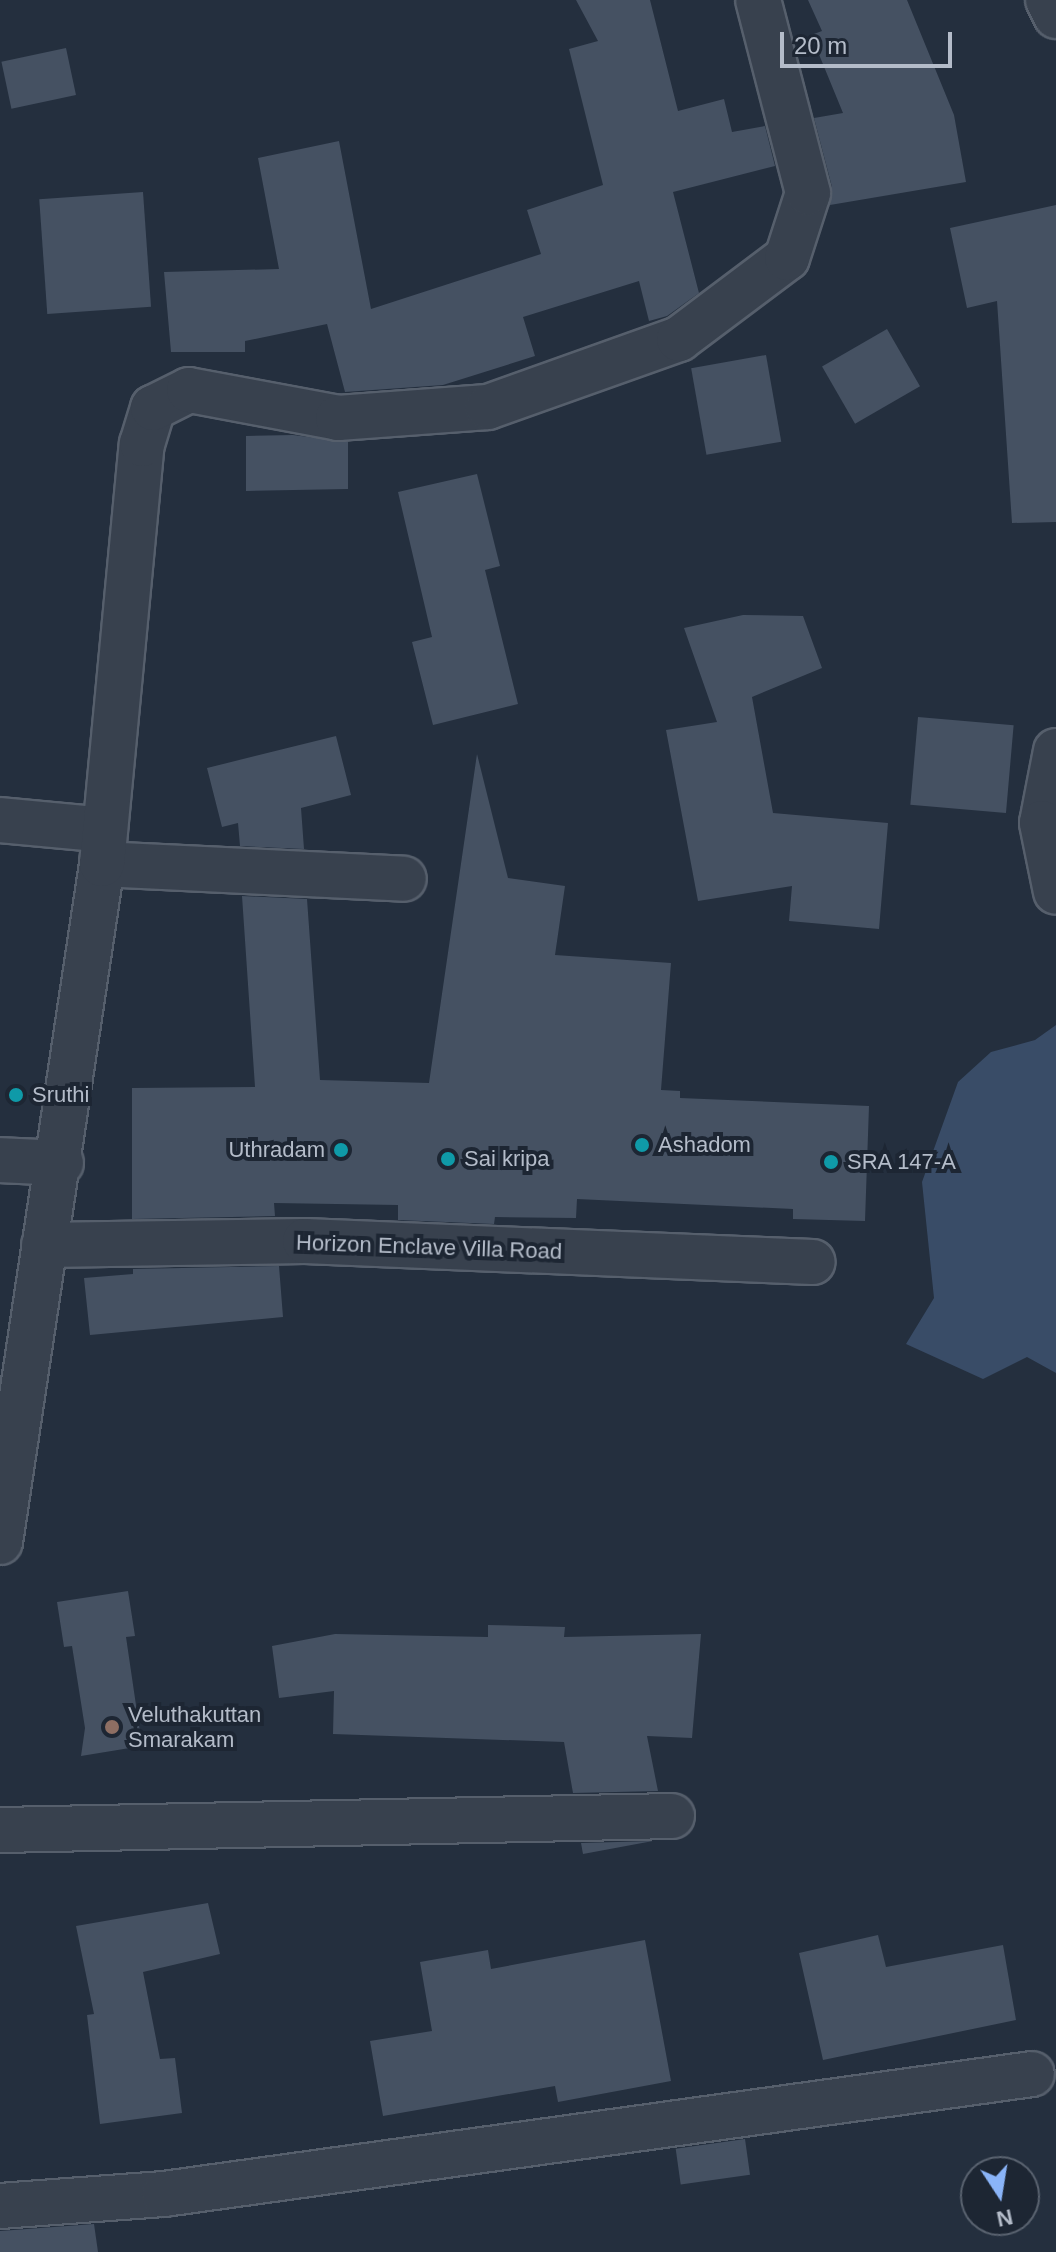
<!DOCTYPE html>
<style>
body{margin:0}
#map{position:relative;width:1056px;height:2252px;overflow:hidden;background:#242f3e;font-family:Helvetica,sans-serif}
div>[style]{position:absolute}
.water>*{inset:0;background:#394c67}
.building>*{inset:0;background:#455162;transform-origin:0 0}
.roads{filter:drop-shadow(2px 0 #565f6c) drop-shadow(-2px 0 #565f6c) drop-shadow(0 2px #565f6c) drop-shadow(0 -2px #565f6c)}
.minor>*{height:44px;margin:-22px;padding:0 22px;transform-origin:22px;border-radius:22px;background:#38414e}
.dots>*{width:22px;height:22px;translate:-50% -50%;box-sizing:border-box;border:4px solid #1d2633;border-radius:50%}
span{translate:-50% -50%;white-space:nowrap;text-align:center;line-height:1.15;-webkit-text-stroke:8px #1d2633;paint-order:stroke}
.poi-label{font-size:22px;color:#b4bcc9}
.left{translate:0 -50%;text-align:left}
.right{translate:-100% -50%;text-align:right}
.street-label{font-size:22px;color:#b4bcc9}
.north{position:absolute;left:960px;top:2156px;width:80px;height:80px;box-sizing:border-box;background:#1d2633;border:2px solid #59626f;border-radius:50%;rotate:168deg;font-size:22px;font-weight:700;line-height:32px;text-align:center;color:#b4bcc9}
.north::after{content:'';display:block;margin:auto;width:28px;height:36px;background:#8ab4f8;clip-path:polygon(50% 0,100% 100%,50% 72%,0 100%)}
.scale{position:absolute;left:780px;top:32px;width:172px;height:36px;box-sizing:border-box;border:4px solid #b4bcc9;border-top:0;padding-left:10px;font-size:24px;line-height:28px;white-space:nowrap;color:#b4bcc9;-webkit-text-stroke:6px #1d2633;paint-order:stroke}
</style>
<div id="map">
<div class="water">
<div style="clip-path:polygon(1056px 1025px,1056px 1373px,1027px 1357px,983px 1379px,906px 1344px,934px 1298px,922px 1182px,958px 1082px,991px 1052px,1035px 1040px)"></div>
</div>
<div class="building">
<div style="clip-path:polygon(576px 0,650px 0,678px 111px,724px 99px,732px 132px,765px 126px,775px 166px,673px 192px,699px 293px,667px 316px,649px 321px,639px 281px,523px 317px,535px 356px,443px 385px,345px 392px,327px 324px,245px 341px,245px 352px,171px 352px,164px 272px,279px 269px,258px 158px,339px 141px,371px 309px,541px 254px,527px 210px,603px 185px,569px 49px,598px 41px)"></div>
<div style="clip-path:polygon(808px 0,907px 0,954px 115px,966px 182px,830px 205px,832px 187px,814px 118px,843px 113px,811px 35px,822px 31px)"></div>
<div style="left:66px;top:48px;width:48px;height:66px;rotate:78deg"></div>
<div style="left:143px;top:192px;width:115px;height:104px;rotate:86deg"></div>
<div style="clip-path:polygon(1056px 205px,1056px 522px,1012px 523px,997px 301px,967px 308px,950px 228px)"></div>
<div style="left:887px;top:329px;width:66px;height:75px;rotate:60deg"></div>
<div style="left:766px;top:355px;width:88px;height:76px;rotate:80deg"></div>
<div style="clip-path:polygon(293px 435px,348px 442px,348px 489px,246px 491px,246px 436px)"></div>
<div style="clip-path:polygon(477px 474px,500px 566px,485px 570px,518px 704px,433px 725px,412px 642px,432px 637px,398px 492px)"></div>
<div style="clip-path:polygon(743px 615px,803px 616px,822px 668px,752px 697px,773px 813px,888px 823px,879px 929px,789px 921px,792px 886px,698px 901px,666px 730px,717px 722px,684px 628px)"></div>
<div style="left:918px;top:717px;width:96px;height:88px;rotate:5deg"></div>
<div style="clip-path:polygon(336px 736px,351px 795px,301px 808px,304px 849px,240px 846px,238px 823px,222px 827px,207px 768px)"></div>
<div style="clip-path:polygon(477px 754px,508px 878px,565px 886px,555px 955px,671px 963px,661px 1090px,680px 1091px,680px 1098px,869px 1106px,865px 1221px,793px 1219px,793px 1209px,577px 1199px,576px 1218px,495px 1217px,494px 1224px,398px 1220px,398px 1205px,274px 1203px,275px 1216px,132px 1219px,132px 1088px,255px 1087px,242px 896px,307px 899px,320px 1080px,429px 1083px)"></div>
<div style="clip-path:polygon(279px 1266px,283px 1317px,90px 1335px,84px 1278px,133px 1274px,133px 1269px)"></div>
<div style="clip-path:polygon(128px 1591px,135px 1636px,126px 1637px,142px 1746px,81px 1756px,85px 1728px,72px 1646px,64px 1647px,57px 1602px)"></div>
<div style="clip-path:polygon(488px 1625px,565px 1627px,564px 1637px,701px 1634px,692px 1738px,647px 1736px,658px 1791px,573px 1793px,564px 1742px,333px 1734px,334px 1691px,279px 1698px,272px 1646px,335px 1634px,488px 1637px)"></div>
<div style="clip-path:polygon(653px 1841px,583px 1854px,581px 1843px)"></div>
<div style="clip-path:polygon(208px 1903px,220px 1954px,143px 1972px,160px 2059px,175px 2058px,182px 2113px,100px 2124px,87px 2015px,94px 2014px,76px 1926px)"></div>
<div style="clip-path:polygon(878px 1935px,886px 1967px,1003px 1945px,1016px 2020px,823px 2060px,799px 1953px)"></div>
<div style="clip-path:polygon(645px 1940px,671px 2081px,558px 2102px,555px 2086px,383px 2116px,370px 2041px,432px 2031px,420px 1962px,488px 1950px,491px 1969px)"></div>
<div style="left:745px;top:2139px;width:36px;height:70px;rotate:82deg"></div>
<div style="clip-path:polygon(94px 2224px,98px 2252px,0 2252px,0 2231px)"></div>
</div>
<div class="roads">
<div class="minor">
<div style="left:1048px;top:0;width:18px;rotate:63deg"></div>
<div style="left:1056px;top:751px;width:73px;rotate:101deg"></div>
<div style="left:1042px;top:823px;width:70px;rotate:78.5deg"></div>
<div style="left:0;top:820px;width:105px;rotate:5.4deg"></div>
<div style="left:102px;top:864px;width:302px;rotate:2.8deg"></div>
<div style="left:0;top:1160px;width:61px;rotate:2.8deg"></div>
<div style="left:44px;top:1245px;width:261px;rotate:-0.9deg"></div>
<div style="left:305px;top:1241px;width:508px;rotate:2.37deg"></div>
<div style="left:0;top:1542px;width:686px;rotate:-81.44deg"></div>
<div style="left:102px;top:864px;width:422px;rotate:-84.6deg"></div>
<div style="left:142px;top:444px;width:38px;rotate:-73deg"></div>
<div style="left:153px;top:408px;width:40px;rotate:-26.6deg"></div>
<div style="left:189px;top:390px;width:152px;rotate:10.6deg"></div>
<div style="left:338px;top:418px;width:150px;rotate:-4.2deg"></div>
<div style="left:488px;top:407px;width:203px;rotate:-19.6deg"></div>
<div style="left:679px;top:339px;width:135px;rotate:-36.9deg"></div>
<div style="left:787px;top:258px;width:68px;rotate:-72.1deg"></div>
<div style="left:808px;top:193px;width:199px;rotate:-104.5deg"></div>
<div style="left:0;top:1830px;width:672px;rotate:-1.19deg"></div>
<div style="left:0;top:2206px;width:164px;rotate:-4.2deg"></div>
<div style="left:164px;top:2194px;width:876px;rotate:-7.87deg"></div>
</div>
</div>
<div class="dots">
<div style="left:16px;top:1095px;background:#0f9aa8"></div>
<div style="left:642px;top:1145px;background:#0f9aa8"></div>
<div style="left:341px;top:1150px;background:#0f9aa8"></div>
<div style="left:448px;top:1159px;background:#0f9aa8"></div>
<div style="left:831px;top:1162px;background:#0f9aa8"></div>
<div style="left:112px;top:1727px;background:#8d6e63"></div>
</div>
<div class="poi-label">
<span class="left" style="left:32px;top:1095px">Sruthi</span>
<span class="left" style="left:658px;top:1145px">Ashadom</span>
<span class="right" style="left:325px;top:1150px">Uthradam</span>
<span class="left" style="left:464px;top:1159px">Sai kripa</span>
<span class="left" style="left:847px;top:1162px">SRA 147-A</span>
<span class="left" style="left:128px;top:1727px">Veluthakuttan<br>Smarakam</span>
</div>
<div class="street-label">
<span style="left:429px;top:1247px;rotate:2deg">Horizon Enclave Villa Road</span>
</div>
<div class="north">N</div>
<div class="scale">20 m</div>
</div>
